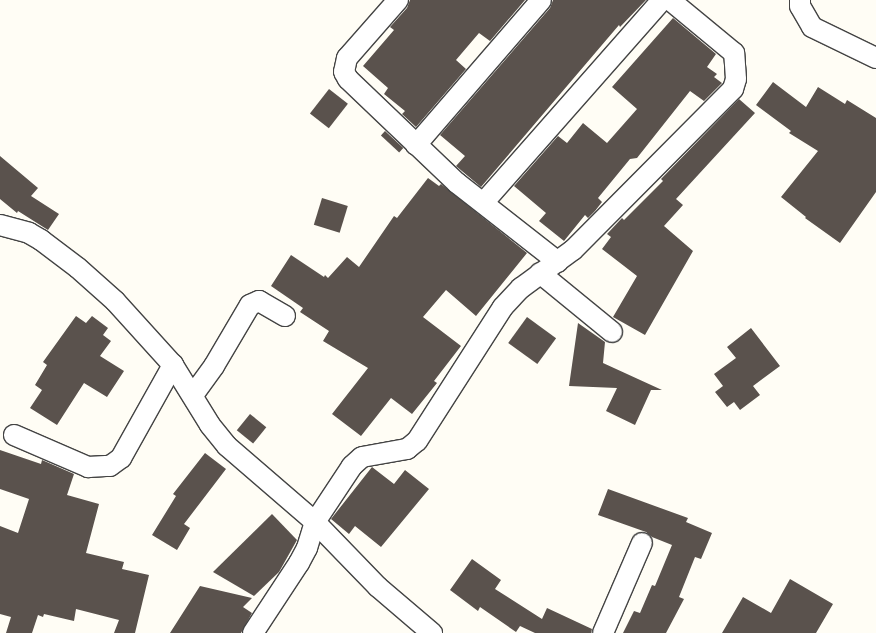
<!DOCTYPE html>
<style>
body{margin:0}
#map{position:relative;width:876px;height:633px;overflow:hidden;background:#fffdf5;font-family:"IBM Plex Serif",serif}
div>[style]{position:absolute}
.building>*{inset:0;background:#5a524d;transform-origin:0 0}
.roads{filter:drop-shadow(1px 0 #444) drop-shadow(-1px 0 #444) drop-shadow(0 1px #444) drop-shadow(0 -1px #444)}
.minor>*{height:20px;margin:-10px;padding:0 10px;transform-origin:10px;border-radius:10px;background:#fff}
span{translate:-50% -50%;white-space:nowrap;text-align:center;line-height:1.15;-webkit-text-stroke:5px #fff;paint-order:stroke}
</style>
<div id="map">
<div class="building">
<div style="clip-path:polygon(410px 0,525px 0,490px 41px,479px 33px,456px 60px,466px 69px,416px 127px,402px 114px,405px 111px,384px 94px,388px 88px,363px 66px,394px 30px,390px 27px,407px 8px)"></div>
<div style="clip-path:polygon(553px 0,646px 0,620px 27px,619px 25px,481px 187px,456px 166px,465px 156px,440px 135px,550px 8px)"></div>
<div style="clip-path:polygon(673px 18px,716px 54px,707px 67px,717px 74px,714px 77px,722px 83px,704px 101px,690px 91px,637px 158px,630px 159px,598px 198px,602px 202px,595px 211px,588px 218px,585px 215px,564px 241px,539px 221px,546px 213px,514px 186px,558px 136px,567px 143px,583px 123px,607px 143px,637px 109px,612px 87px)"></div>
<div style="clip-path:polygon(773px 82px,806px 107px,818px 87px,845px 104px,847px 100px,876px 118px,876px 192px,840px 243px,805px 218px,806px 217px,781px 197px,818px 151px,789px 133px,791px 131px,756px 105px)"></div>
<div style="left:329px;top:89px;width:24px;height:31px;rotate:38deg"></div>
<div style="clip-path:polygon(739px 99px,755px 113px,676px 199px,683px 205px,664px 226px,693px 251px,645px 335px,613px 317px,637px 276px,602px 249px,611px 237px,607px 234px,622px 218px,624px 220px,663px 181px,661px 179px)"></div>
<div style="left:385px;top:131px;width:25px;height:6px;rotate:43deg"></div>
<div style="clip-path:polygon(0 156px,38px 188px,31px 196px,59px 214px,48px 230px,18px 211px,17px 213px,0 199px)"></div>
<div style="clip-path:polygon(428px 178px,439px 186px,441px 184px,527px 253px,476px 316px,446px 290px,423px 317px,461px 346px,434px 381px,437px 383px,412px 414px,391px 398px,361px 436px,332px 414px,368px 368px,323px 341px,329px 331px,300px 312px,303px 308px,271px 286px,291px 255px,324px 277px,325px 275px,328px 278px,347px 257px,359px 267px,394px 216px,397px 218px)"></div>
<div style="left:322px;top:198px;width:27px;height:28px;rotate:17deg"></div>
<div style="clip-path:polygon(76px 316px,86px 323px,92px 316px,108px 328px,103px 335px,111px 341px,100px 356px,124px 371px,107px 397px,84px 383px,57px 425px,30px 408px,42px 390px,35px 385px,47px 365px,43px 362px)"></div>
<div style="left:527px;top:317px;width:36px;height:32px;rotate:36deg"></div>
<div style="clip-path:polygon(578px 323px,605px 342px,603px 363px,662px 390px,651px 390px,635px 425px,606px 411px,617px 388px,569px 386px)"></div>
<div style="clip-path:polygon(751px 328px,780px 366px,753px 386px,760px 395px,740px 410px,734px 402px,727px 407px,715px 392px,723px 386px,714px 374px,736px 358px,727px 347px)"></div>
<div style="left:250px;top:414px;width:21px;height:21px;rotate:39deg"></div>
<div style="clip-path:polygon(0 450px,41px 464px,42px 460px,74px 474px,67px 495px,99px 504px,86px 553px,124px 562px,122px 569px,149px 575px,135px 633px,114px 633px,119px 620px,76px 609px,74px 621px,44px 614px,43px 617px,38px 615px,32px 633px,6px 633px,11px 617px,0 614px,0 526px,18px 533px,29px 499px,0 489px)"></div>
<div style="clip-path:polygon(205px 453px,226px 469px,184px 524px,190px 528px,177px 550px,152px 535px,176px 496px,173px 494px)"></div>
<div style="clip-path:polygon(372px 467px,394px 484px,405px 470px,429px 489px,381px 547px,355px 526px,349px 534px,331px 519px)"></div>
<div style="clip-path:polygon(608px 489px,688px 518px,686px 522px,712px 533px,701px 559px,695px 557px,679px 597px,684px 599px,666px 633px,623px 633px,634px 611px,640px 613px,652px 585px,655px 586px,672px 545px,652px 537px,646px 532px,598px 515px)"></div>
<div style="clip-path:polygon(272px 514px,297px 540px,279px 572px,254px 596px,213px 572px)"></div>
<div style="clip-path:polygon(472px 559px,501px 580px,495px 589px,542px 619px,547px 608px,592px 629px,591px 633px,535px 633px,520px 626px,516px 632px,480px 607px,478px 611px,450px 590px)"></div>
<div style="clip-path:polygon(790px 579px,833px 604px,816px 633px,722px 633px,743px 597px,771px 613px)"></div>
<div style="clip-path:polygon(200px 586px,252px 598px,243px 607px,252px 613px,241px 633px,170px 633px)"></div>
</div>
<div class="roads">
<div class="minor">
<div style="left:398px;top:0;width:77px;rotate:131.3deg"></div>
<div style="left:347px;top:58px;width:14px;rotate:102deg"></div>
<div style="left:344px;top:72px;width:8px;rotate:60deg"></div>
<div style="left:348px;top:79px;width:151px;rotate:43.7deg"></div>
<div style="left:457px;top:183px;width:128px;rotate:38deg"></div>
<div style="left:800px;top:0;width:6px;rotate:90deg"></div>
<div style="left:800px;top:6px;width:24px;rotate:60deg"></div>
<div style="left:812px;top:27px;width:71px;rotate:25.8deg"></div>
<div style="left:416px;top:145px;width:191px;rotate:-49.2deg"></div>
<div style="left:484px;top:202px;width:269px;rotate:-48.6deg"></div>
<div style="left:0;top:225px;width:30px;rotate:15deg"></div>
<div style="left:29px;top:233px;width:14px;rotate:30deg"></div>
<div style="left:41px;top:240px;width:46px;rotate:37.1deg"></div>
<div style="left:78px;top:268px;width:50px;rotate:41.7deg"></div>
<div style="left:115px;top:301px;width:86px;rotate:47.8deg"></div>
<div style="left:173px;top:365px;width:70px;rotate:58.3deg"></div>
<div style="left:210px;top:425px;width:27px;rotate:51deg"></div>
<div style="left:227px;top:446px;width:116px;rotate:40.8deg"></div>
<div style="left:315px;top:522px;width:91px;rotate:45.9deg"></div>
<div style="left:378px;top:587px;width:71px;rotate:40.4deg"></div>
<div style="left:540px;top:273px;width:93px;rotate:39.3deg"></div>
<div style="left:193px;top:395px;width:36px;rotate:-54deg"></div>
<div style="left:214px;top:366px;width:71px;rotate:-59.5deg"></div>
<div style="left:250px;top:305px;width:10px;rotate:-24deg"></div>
<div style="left:259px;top:301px;width:30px;rotate:30deg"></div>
<div style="left:14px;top:435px;width:81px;rotate:23.4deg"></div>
<div style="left:88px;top:467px;width:22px;rotate:-3deg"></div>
<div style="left:110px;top:466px;width:14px;rotate:-36deg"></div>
<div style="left:121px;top:458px;width:107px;rotate:-60.8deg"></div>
<div style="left:253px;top:633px;width:84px;rotate:-56.7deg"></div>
<div style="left:299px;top:563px;width:17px;rotate:-62deg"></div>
<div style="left:307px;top:548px;width:27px;rotate:-73deg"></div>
<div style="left:315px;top:522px;width:67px;rotate:-56.5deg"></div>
<div style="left:352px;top:466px;width:13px;rotate:-42deg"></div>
<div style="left:362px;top:457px;width:46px;rotate:-10.1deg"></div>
<div style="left:407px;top:449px;width:13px;rotate:-39deg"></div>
<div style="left:417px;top:441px;width:159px;rotate:-57.3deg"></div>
<div style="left:503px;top:307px;width:26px;rotate:-47deg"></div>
<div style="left:521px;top:288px;width:64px;rotate:-36.2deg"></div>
<div style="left:573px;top:250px;width:227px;rotate:-45.2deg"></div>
<div style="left:733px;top:89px;width:10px;rotate:-73deg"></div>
<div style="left:736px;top:79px;width:26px;rotate:-94deg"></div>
<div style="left:734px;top:53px;width:83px;rotate:-140.4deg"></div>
<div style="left:603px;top:633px;width:98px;rotate:-66.6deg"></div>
</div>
</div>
</div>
